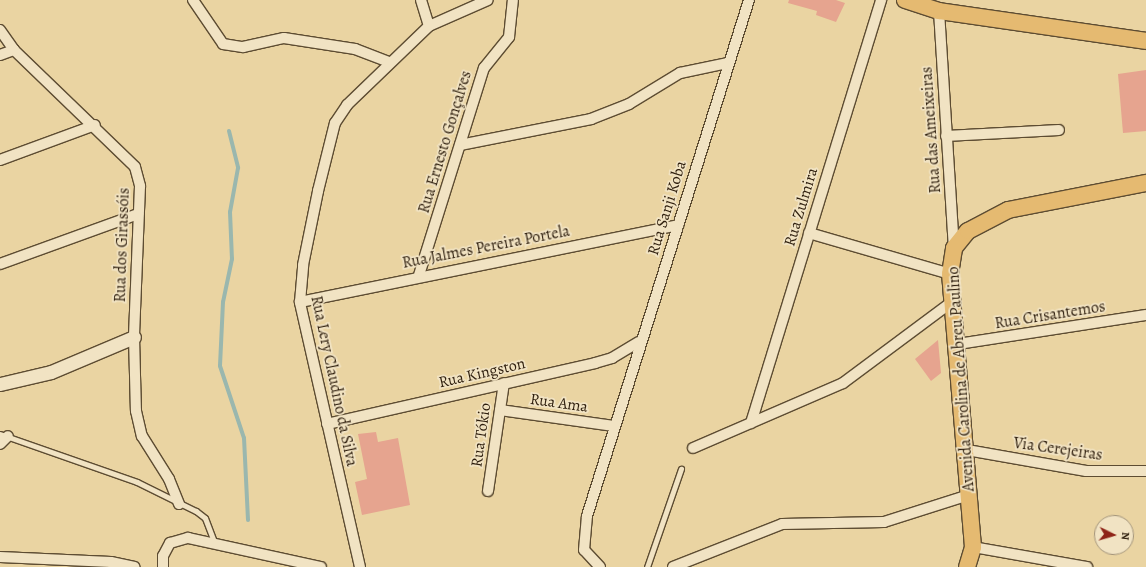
<!DOCTYPE html>
<meta charset="utf-8">
<style>
body{margin:0}
#map{position:relative;width:1146px;height:567px;overflow:hidden;background:#ead4a2;font-family:Alegreya,serif}
div>[style]{position:absolute}
.stream>*{height:4px;margin:-2px;padding:0 2px;transform-origin:2px;border-radius:2px;background:#9ab7ae}
.building>*{inset:0;background:#e6a48f}
.roads{filter:drop-shadow(1px 0 #5d4c32) drop-shadow(-1px 0 #5d4c32) drop-shadow(0 1px #5d4c32) drop-shadow(0 -1px #5d4c32)}
.service>*{height:5px;margin:-2.5px;padding:0 2.5px;transform-origin:2.5px;border-radius:2.5px;background:#f1e3c3}
.minor>*{height:10px;margin:-5px;padding:0 5px;transform-origin:5px;border-radius:5px;background:#f1e3c3}
.tertiary>*{height:13px;margin:-6.5px;padding:0 6.5px;transform-origin:6.5px;border-radius:6.5px;background:#f1e3c3}
.primary>*{height:16px;margin:-8px;padding:0 8px;transform-origin:8px;border-radius:8px;background:#e5ba71}
span{translate:-50% -50%;white-space:nowrap;text-align:center;line-height:1.15;-webkit-text-stroke:3.5px #f1e3c3;paint-order:stroke}
.street-label{font-size:16px;color:#2e1e0d}
.north{position:absolute;left:1094px;top:515px;width:40px;height:40px;box-sizing:border-box;background:#f1e3c3;border:1px solid #a3947a;border-radius:50%;rotate:95deg;font-size:11px;font-weight:700;line-height:16px;text-align:center;color:#2e1e0d}
.north::after{content:'';display:block;margin:auto;width:14px;height:18px;background:#8f2418;clip-path:polygon(50% 0,100% 100%,50% 72%,0 100%)}
</style>
<div id="map">
<div class="stream">
<div style="left:229px;top:131px;width:38px;rotate:76deg"></div>
<div style="left:238px;top:168px;width:45px;rotate:100.3deg"></div>
<div style="left:230px;top:212px;width:47px;rotate:87.6deg"></div>
<div style="left:232px;top:259px;width:44px;rotate:101.8deg"></div>
<div style="left:223px;top:302px;width:64px;rotate:92.7deg"></div>
<div style="left:220px;top:366px;width:76px;rotate:71.6deg"></div>
<div style="left:244px;top:438px;width:82px;rotate:87.2deg"></div>
</div>
<div class="building">
<div style="clip-path:polygon(789px 0,836px 0,845px 3px,836px 22px,816px 15px,817px 11px,788px 3px)"></div>
<div style="clip-path:polygon(1146px 70px,1146px 131px,1123px 133px,1118px 74px)"></div>
<div style="clip-path:polygon(938px 340px,941px 373px,931px 381px,915px 359px)"></div>
<div style="clip-path:polygon(376px 432px,378px 442px,398px 438px,410px 505px,362px 515px,355px 482px,367px 479px,358px 434px)"></div>
</div>
<div class="roads">
<div class="service">
<div style="left:0;top:434px;width:145px;rotate:19.3deg"></div>
<div style="left:137px;top:482px;width:66px;rotate:26.2deg"></div>
<div style="left:196px;top:511px;width:11px;rotate:38deg"></div>
<div style="left:205px;top:518px;width:26px;rotate:69deg"></div>
<div style="left:647px;top:567px;width:104px;rotate:-70.9deg"></div>
</div>
<div class="minor">
<div style="left:193px;top:0;width:53px;rotate:55.7deg"></div>
<div style="left:223px;top:44px;width:20px;rotate:9deg"></div>
<div style="left:243px;top:47px;width:42px;rotate:-12.4deg"></div>
<div style="left:284px;top:38px;width:72px;rotate:8.8deg"></div>
<div style="left:355px;top:49px;width:36px;rotate:21deg"></div>
<div style="left:421px;top:0;width:27px;rotate:73deg"></div>
<div style="left:939px;top:11px;width:237px;rotate:86.4deg"></div>
<div style="left:0;top:30px;width:24px;rotate:55deg"></div>
<div style="left:14px;top:50px;width:168px;rotate:44deg"></div>
<div style="left:135px;top:167px;width:20px;rotate:75deg"></div>
<div style="left:140px;top:186px;width:151px;rotate:92.3deg"></div>
<div style="left:134px;top:337px;width:74px;rotate:88.5deg"></div>
<div style="left:136px;top:411px;width:26px;rotate:77deg"></div>
<div style="left:142px;top:436px;width:51px;rotate:57.9deg"></div>
<div style="left:169px;top:479px;width:27px;rotate:68deg"></div>
<div style="left:0;top:55px;width:15px;rotate:-20deg"></div>
<div style="left:946px;top:136px;width:113px;rotate:-3deg"></div>
<div style="left:460px;top:145px;width:134px;rotate:-11.2deg"></div>
<div style="left:591px;top:119px;width:41px;rotate:-21.5deg"></div>
<div style="left:629px;top:104px;width:60px;rotate:-31.3deg"></div>
<div style="left:680px;top:73px;width:48px;rotate:-12deg"></div>
<div style="left:0;top:160px;width:101px;rotate:-20.2deg"></div>
<div style="left:809px;top:233px;width:147px;rotate:16.2deg"></div>
<div style="left:0;top:264px;width:147px;rotate:-19.9deg"></div>
<div style="left:419px;top:275px;width:217px;rotate:-72.6deg"></div>
<div style="left:484px;top:68px;width:40px;rotate:-51deg"></div>
<div style="left:509px;top:37px;width:37px;rotate:-84deg"></div>
<div style="left:300px;top:302px;width:386px;rotate:-11.5deg"></div>
<div style="left:958px;top:344px;width:190px;rotate:-8.8deg"></div>
<div style="left:500px;top:410px;width:115px;rotate:8deg"></div>
<div style="left:751px;top:423px;width:443px;rotate:-72.9deg"></div>
<div style="left:327px;top:424px;width:275px;rotate:-12.8deg"></div>
<div style="left:595px;top:363px;width:18px;rotate:-16deg"></div>
<div style="left:612px;top:358px;width:31px;rotate:-31deg"></div>
<div style="left:0;top:444px;width:11px;rotate:-45deg"></div>
<div style="left:693px;top:448px;width:163px;rotate:-23.4deg"></div>
<div style="left:843px;top:383px;width:137px;rotate:-36.7deg"></div>
<div style="left:967px;top:450px;width:121px;rotate:10deg"></div>
<div style="left:1086px;top:471px;width:60px"></div>
<div style="left:488px;top:491px;width:109px;rotate:-81.6deg"></div>
<div style="left:973px;top:547px;width:116px;rotate:10deg"></div>
<div style="left:0;top:557px;width:111px;rotate:2.6deg"></div>
<div style="left:111px;top:562px;width:24px;rotate:12deg"></div>
<div style="left:163px;top:567px;width:11px;rotate:-90deg"></div>
<div style="left:163px;top:556px;width:15px;rotate:-62deg"></div>
<div style="left:170px;top:543px;width:19px;rotate:-16deg"></div>
<div style="left:188px;top:538px;width:136px;rotate:12.3deg"></div>
<div style="left:360px;top:567px;width:272px;rotate:-102.8deg"></div>
<div style="left:300px;top:302px;width:37px;rotate:-85deg"></div>
<div style="left:303px;top:265px;width:76px;rotate:-78.5deg"></div>
<div style="left:318px;top:191px;width:70px;rotate:-76deg"></div>
<div style="left:335px;top:123px;width:22px;rotate:-56deg"></div>
<div style="left:347px;top:105px;width:114px;rotate:-43.9deg"></div>
<div style="left:429px;top:26px;width:64px;rotate:-23.8deg"></div>
<div style="left:600px;top:567px;width:23px;rotate:-133deg"></div>
<div style="left:584px;top:550px;width:34px;rotate:-85deg"></div>
<div style="left:587px;top:516px;width:541px;rotate:-72.57deg"></div>
<div style="left:673px;top:567px;width:117px;rotate:-21.5deg"></div>
<div style="left:782px;top:524px;width:102px;rotate:-1.1deg"></div>
<div style="left:884px;top:522px;width:89px;rotate:-17.6deg"></div>
</div>
<div class="tertiary">
<div style="left:0;top:384px;width:52px;rotate:-13.2deg"></div>
<div style="left:51px;top:372px;width:90px;rotate:-22.9deg"></div>
</div>
<div class="primary">
<div style="left:905px;top:0;width:36px;rotate:18deg"></div>
<div style="left:939px;top:11px;width:209px;rotate:8.2deg"></div>
<div style="left:967px;top:567px;width:21px;rotate:-73deg"></div>
<div style="left:973px;top:547px;width:274px;rotate:-94.8deg"></div>
<div style="left:950px;top:274px;width:26px;rotate:-81deg"></div>
<div style="left:954px;top:248px;width:22px;rotate:-51deg"></div>
<div style="left:968px;top:231px;width:45px;rotate:-27.7deg"></div>
<div style="left:1008px;top:210px;width:141px;rotate:-11.1deg"></div>
</div>
</div>
<div class="street-label">
<span style="left:931px;top:130px;rotate:-94deg">Rua das Ameixeiras</span>
<span style="left:445px;top:142px;rotate:-73deg">Rua Ernesto Gonçalves</span>
<span style="left:801px;top:207px;rotate:-73deg">Rua Zulmira</span>
<span style="left:667px;top:208px;rotate:-73deg">Rua Sanji Koba</span>
<span style="left:122px;top:245px;rotate:-88deg">Rua dos Girassóis</span>
<span style="left:486px;top:247px;rotate:-11deg">Rua Jalmes Pereira Portela</span>
<span style="left:1050px;top:315px;rotate:-9deg">Rua Crisantemos</span>
<span style="left:482px;top:373px;rotate:-13deg">Rua Kingston</span>
<span style="left:961px;top:379px;rotate:-94deg">Avenida Carolina de Abreu Paulino</span>
<span style="left:334px;top:381px;rotate:78deg">Rua Lery Claudino da Silva</span>
<span style="left:559px;top:403px;rotate:8deg">Rua Ama</span>
<span style="left:481px;top:435px;rotate:-82deg">Rua Tókio</span>
<span style="left:1058px;top:449px;rotate:8deg">Via Cerejeiras</span>
</div>
<div class="north">N</div>
</div>
